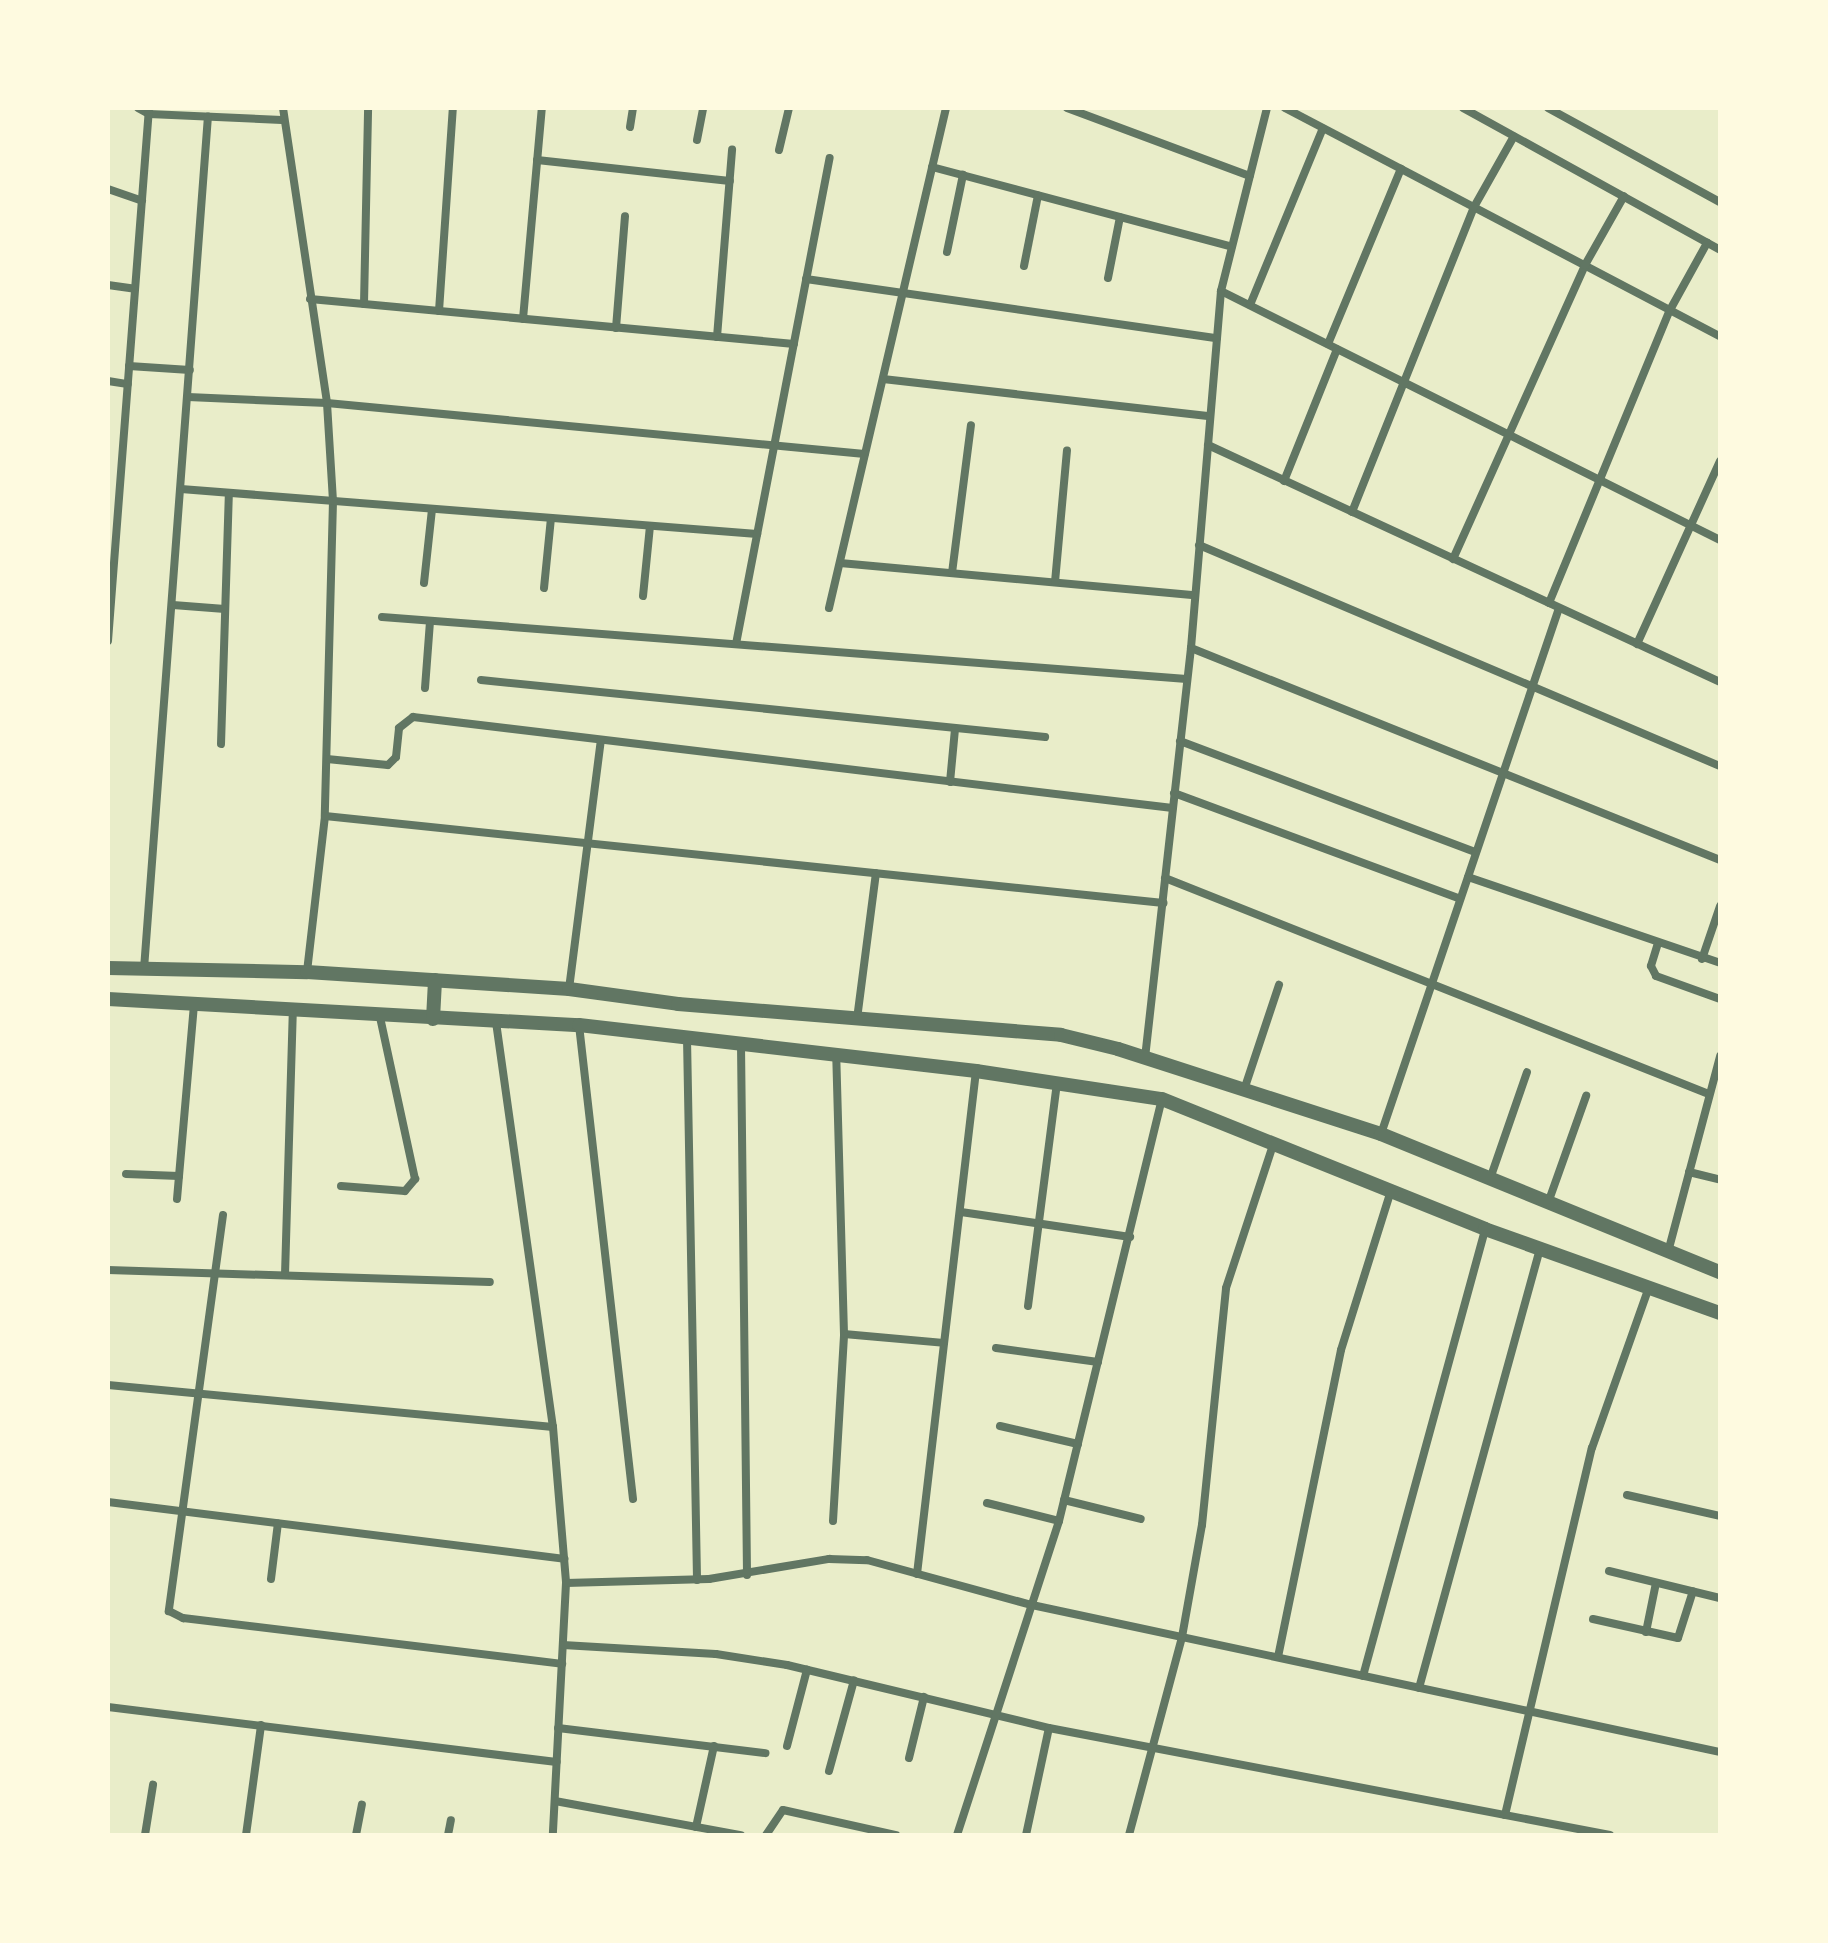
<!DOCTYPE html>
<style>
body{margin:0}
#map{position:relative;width:1828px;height:1943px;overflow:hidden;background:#e9edc9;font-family:"Fira Sans",sans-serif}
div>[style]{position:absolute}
.minor>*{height:8px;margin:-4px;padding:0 4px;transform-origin:4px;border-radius:4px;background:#617663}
.tertiary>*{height:14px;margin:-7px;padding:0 7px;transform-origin:7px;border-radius:7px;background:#617663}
span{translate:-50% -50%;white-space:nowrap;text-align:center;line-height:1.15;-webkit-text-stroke:6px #fefae0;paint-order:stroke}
.frame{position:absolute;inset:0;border:110px solid #fefae0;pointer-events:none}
</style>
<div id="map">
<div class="minor">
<div style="left:138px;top:108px;width:13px;rotate:29deg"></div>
<div style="left:149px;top:114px;width:133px;rotate:2.6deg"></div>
<div style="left:283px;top:108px;width:298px;rotate:81.5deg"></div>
<div style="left:327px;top:403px;width:98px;rotate:86.5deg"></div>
<div style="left:333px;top:501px;width:315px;rotate:91.5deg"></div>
<div style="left:325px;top:816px;width:157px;rotate:96.6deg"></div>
<div style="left:1067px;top:108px;width:195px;rotate:20.4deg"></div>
<div style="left:1285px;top:108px;width:491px;rotate:27.7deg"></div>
<div style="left:1463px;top:108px;width:294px;rotate:28.9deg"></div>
<div style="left:1548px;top:108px;width:196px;rotate:28.7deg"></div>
<div style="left:630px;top:127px;width:19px;rotate:-81deg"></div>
<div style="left:697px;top:140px;width:33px;rotate:-79deg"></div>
<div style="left:779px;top:150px;width:43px;rotate:-76.6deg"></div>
<div style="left:537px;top:160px;width:194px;rotate:6.2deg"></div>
<div style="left:932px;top:167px;width:310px;rotate:14.9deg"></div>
<div style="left:108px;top:189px;width:36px;rotate:19deg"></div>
<div style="left:947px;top:252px;width:79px;rotate:-78.3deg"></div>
<div style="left:1024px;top:266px;width:72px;rotate:-78.8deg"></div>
<div style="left:1108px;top:278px;width:62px;rotate:-78.9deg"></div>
<div style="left:806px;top:279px;width:415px;rotate:8.2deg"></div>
<div style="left:108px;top:285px;width:27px;rotate:8deg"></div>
<div style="left:1221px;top:291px;width:558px;rotate:26.52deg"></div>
<div style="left:310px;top:299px;width:486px;rotate:5.3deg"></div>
<div style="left:364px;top:304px;width:196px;rotate:-88.8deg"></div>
<div style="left:1250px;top:305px;width:191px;rotate:-67.6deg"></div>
<div style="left:439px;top:311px;width:203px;rotate:-86.1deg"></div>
<div style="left:523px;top:319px;width:212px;rotate:-84.9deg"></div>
<div style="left:616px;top:328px;width:112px;rotate:-85.4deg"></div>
<div style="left:717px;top:337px;width:188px;rotate:-85.4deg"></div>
<div style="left:1328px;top:344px;width:190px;rotate:-67.4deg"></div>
<div style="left:129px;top:366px;width:61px;rotate:3.8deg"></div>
<div style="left:883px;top:379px;width:329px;rotate:6.5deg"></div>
<div style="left:108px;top:381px;width:20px;rotate:9deg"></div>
<div style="left:188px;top:397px;width:139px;rotate:2.5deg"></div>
<div style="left:327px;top:403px;width:540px;rotate:5.42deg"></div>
<div style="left:1208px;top:445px;width:564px;rotate:24.84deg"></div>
<div style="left:1284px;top:481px;width:142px;rotate:-68.1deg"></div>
<div style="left:181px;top:489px;width:578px;rotate:4.47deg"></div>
<div style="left:1352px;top:512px;width:328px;rotate:-68.2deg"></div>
<div style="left:1474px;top:207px;width:81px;rotate:-60.6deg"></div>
<div style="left:1199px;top:545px;width:566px;rotate:22.99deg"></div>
<div style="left:1453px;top:559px;width:322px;rotate:-65.8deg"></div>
<div style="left:1585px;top:265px;width:79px;rotate:-60.5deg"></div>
<div style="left:840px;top:563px;width:356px;rotate:5.2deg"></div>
<div style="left:952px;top:573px;width:149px;rotate:-82.7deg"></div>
<div style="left:1055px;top:582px;width:132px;rotate:-84.8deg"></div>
<div style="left:424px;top:583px;width:74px;rotate:-83.8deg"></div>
<div style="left:544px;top:588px;width:70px;rotate:-84.3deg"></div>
<div style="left:643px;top:596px;width:70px;rotate:-84.3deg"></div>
<div style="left:1549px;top:603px;width:317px;rotate:-67.6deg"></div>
<div style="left:1670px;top:310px;width:77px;rotate:-61.1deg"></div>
<div style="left:173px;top:605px;width:52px;rotate:4.4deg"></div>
<div style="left:829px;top:608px;width:514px;rotate:-76.83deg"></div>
<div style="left:382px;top:617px;width:807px;rotate:4.4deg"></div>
<div style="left:108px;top:641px;width:535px;rotate:-85.6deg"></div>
<div style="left:736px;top:644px;width:495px;rotate:-79.1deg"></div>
<div style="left:1637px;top:644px;width:201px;rotate:-65.6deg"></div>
<div style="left:1191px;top:648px;width:570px;rotate:21.84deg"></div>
<div style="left:481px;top:680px;width:567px;rotate:5.77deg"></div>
<div style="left:425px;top:688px;width:67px;rotate:-85.7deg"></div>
<div style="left:1180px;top:741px;width:316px;rotate:20.6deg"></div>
<div style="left:221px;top:744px;width:251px;rotate:-88.2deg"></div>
<div style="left:327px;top:759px;width:61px;rotate:5.6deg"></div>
<div style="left:388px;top:765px;width:11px;rotate:-45deg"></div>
<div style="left:396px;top:757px;width:29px;rotate:-84deg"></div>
<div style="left:399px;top:728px;width:18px;rotate:-38deg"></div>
<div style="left:413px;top:717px;width:765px;rotate:6.83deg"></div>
<div style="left:950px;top:782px;width:53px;rotate:-84.6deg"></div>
<div style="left:1174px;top:793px;width:305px;rotate:20.3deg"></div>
<div style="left:325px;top:816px;width:843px;rotate:5.93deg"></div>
<div style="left:1468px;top:877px;width:266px;rotate:18.8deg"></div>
<div style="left:1165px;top:878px;width:585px;rotate:21.66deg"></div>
<div style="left:1658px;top:943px;width:24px;rotate:107deg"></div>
<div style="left:1651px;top:966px;width:11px;rotate:63deg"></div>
<div style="left:1656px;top:976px;width:68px;rotate:19.8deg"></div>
<div style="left:1702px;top:959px;width:56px;rotate:-71.2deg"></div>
<div style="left:144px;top:969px;width:855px;rotate:-85.71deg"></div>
<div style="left:569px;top:989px;width:251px;rotate:-82.7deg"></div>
<div style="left:857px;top:1019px;width:147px;rotate:-82.6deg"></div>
<div style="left:496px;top:1022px;width:409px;rotate:82deg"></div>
<div style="left:553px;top:1427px;width:157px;rotate:85.2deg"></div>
<div style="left:566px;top:1583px;width:252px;rotate:93deg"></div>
<div style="left:579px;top:1025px;width:477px;rotate:83.5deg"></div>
<div style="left:687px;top:1038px;width:542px;rotate:88.94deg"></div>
<div style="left:741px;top:1045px;width:530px;rotate:89.35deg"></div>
<div style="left:1145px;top:1058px;width:413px;rotate:-83.6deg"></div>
<div style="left:1191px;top:648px;width:358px;rotate:-85.2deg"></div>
<div style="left:1221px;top:291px;width:189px;rotate:-75.9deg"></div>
<div style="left:1244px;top:1090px;width:111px;rotate:-71.6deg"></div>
<div style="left:1381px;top:1134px;width:555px;rotate:-71.3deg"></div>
<div style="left:1689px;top:1172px;width:32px;rotate:14deg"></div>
<div style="left:126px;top:1174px;width:53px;rotate:2.2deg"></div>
<div style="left:1490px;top:1179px;width:113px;rotate:-70.9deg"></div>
<div style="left:341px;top:1186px;width:64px;rotate:4.5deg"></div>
<div style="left:405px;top:1191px;width:16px;rotate:-50deg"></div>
<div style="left:415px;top:1179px;width:170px;rotate:-102.2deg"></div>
<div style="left:177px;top:1199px;width:194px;rotate:-85deg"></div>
<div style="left:1548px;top:1203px;width:114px;rotate:-70.4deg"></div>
<div style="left:961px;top:1212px;width:171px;rotate:8.4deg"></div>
<div style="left:223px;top:1215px;width:400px;rotate:97.8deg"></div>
<div style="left:169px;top:1611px;width:16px;rotate:27deg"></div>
<div style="left:183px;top:1618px;width:382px;rotate:6.9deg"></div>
<div style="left:1668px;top:1252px;width:203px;rotate:-75.1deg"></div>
<div style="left:108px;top:1270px;width:382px;rotate:1.8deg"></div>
<div style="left:285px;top:1275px;width:267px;rotate:-88.3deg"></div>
<div style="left:1028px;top:1306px;width:225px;rotate:-82.6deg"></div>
<div style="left:844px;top:1334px;width:100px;rotate:5.1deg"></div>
<div style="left:996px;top:1348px;width:103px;rotate:7.8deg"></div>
<div style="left:108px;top:1385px;width:447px;rotate:5.4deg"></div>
<div style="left:1000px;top:1426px;width:80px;rotate:13deg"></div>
<div style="left:1627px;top:1495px;width:95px;rotate:12.7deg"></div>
<div style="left:1064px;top:1500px;width:79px;rotate:13.9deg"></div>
<div style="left:108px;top:1502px;width:460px;rotate:7.1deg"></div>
<div style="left:987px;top:1503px;width:74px;rotate:14deg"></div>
<div style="left:833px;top:1521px;width:187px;rotate:-86.6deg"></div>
<div style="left:844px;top:1334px;width:280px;rotate:-91.6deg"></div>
<div style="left:1609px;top:1571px;width:114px;rotate:13.7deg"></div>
<div style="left:917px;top:1574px;width:506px;rotate:-83.31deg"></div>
<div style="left:271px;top:1579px;width:56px;rotate:-82.9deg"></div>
<div style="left:566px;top:1583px;width:143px;rotate:-1.6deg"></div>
<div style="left:709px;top:1579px;width:122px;rotate:-9.5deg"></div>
<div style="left:829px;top:1559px;width:38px;rotate:2deg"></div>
<div style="left:867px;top:1560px;width:171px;rotate:15.3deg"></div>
<div style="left:1032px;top:1605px;width:704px;rotate:12.06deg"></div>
<div style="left:1593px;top:1619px;width:87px;rotate:12.6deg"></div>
<div style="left:1678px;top:1638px;width:49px;rotate:-72.3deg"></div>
<div style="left:1646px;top:1632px;width:50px;rotate:-78.5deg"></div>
<div style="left:563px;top:1645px;width:153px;rotate:3.4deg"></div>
<div style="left:716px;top:1654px;width:72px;rotate:8.8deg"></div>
<div style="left:787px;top:1665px;width:269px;rotate:13.5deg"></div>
<div style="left:1049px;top:1728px;width:571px;rotate:10.8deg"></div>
<div style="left:1278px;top:1657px;width:313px;rotate:-78.4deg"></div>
<div style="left:1341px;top:1350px;width:168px;rotate:-72.6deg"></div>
<div style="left:1363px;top:1676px;width:463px;rotate:-74.7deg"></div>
<div style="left:1419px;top:1688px;width:455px;rotate:-74.6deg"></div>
<div style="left:108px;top:1707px;width:452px;rotate:7deg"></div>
<div style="left:558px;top:1728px;width:209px;rotate:6.9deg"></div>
<div style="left:787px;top:1746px;width:79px;rotate:-75.3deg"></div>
<div style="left:909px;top:1758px;width:63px;rotate:-76.2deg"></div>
<div style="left:829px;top:1771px;width:94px;rotate:-74.6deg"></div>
<div style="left:555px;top:1801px;width:189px;rotate:10.4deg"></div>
<div style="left:1505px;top:1815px;width:377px;rotate:-76.7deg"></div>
<div style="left:1592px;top:1448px;width:171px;rotate:-70.5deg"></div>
<div style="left:696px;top:1827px;width:83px;rotate:-77.5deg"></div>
<div style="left:145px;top:1835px;width:51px;rotate:-80.9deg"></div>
<div style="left:246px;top:1835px;width:111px;rotate:-82.2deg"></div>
<div style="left:356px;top:1835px;width:31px;rotate:-79deg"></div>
<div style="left:448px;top:1835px;width:15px;rotate:-79deg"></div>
<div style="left:766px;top:1835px;width:30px;rotate:-56deg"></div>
<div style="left:783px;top:1810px;width:116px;rotate:12.5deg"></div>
<div style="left:957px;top:1835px;width:330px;rotate:-72deg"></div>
<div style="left:1059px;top:1521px;width:434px;rotate:-76.3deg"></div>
<div style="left:1026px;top:1835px;width:109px;rotate:-77.9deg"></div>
<div style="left:1129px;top:1835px;width:205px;rotate:-75deg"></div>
<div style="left:1182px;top:1637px;width:114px;rotate:-79.9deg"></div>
<div style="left:1202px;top:1525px;width:238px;rotate:-84.2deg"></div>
<div style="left:1226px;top:1288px;width:151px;rotate:-71.8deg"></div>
</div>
<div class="tertiary">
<div style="left:108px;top:968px;width:199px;rotate:1.2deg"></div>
<div style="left:307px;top:972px;width:263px;rotate:3.7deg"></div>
<div style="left:569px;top:989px;width:110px;rotate:7.8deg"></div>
<div style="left:678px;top:1004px;width:384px;rotate:4.6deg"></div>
<div style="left:1061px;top:1035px;width:59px;rotate:13.8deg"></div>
<div style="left:1118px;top:1049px;width:276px;rotate:17.9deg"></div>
<div style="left:1381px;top:1134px;width:366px;rotate:22.2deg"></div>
<div style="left:108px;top:999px;width:472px;rotate:3.2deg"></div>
<div style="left:579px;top:1025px;width:400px;rotate:6.6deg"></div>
<div style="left:976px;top:1071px;width:188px;rotate:8.6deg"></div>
<div style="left:1162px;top:1099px;width:348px;rotate:21.9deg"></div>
<div style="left:1485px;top:1229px;width:250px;rotate:19.7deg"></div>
<div style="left:433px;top:1019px;width:39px;rotate:-87deg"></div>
</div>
<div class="frame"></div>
</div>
